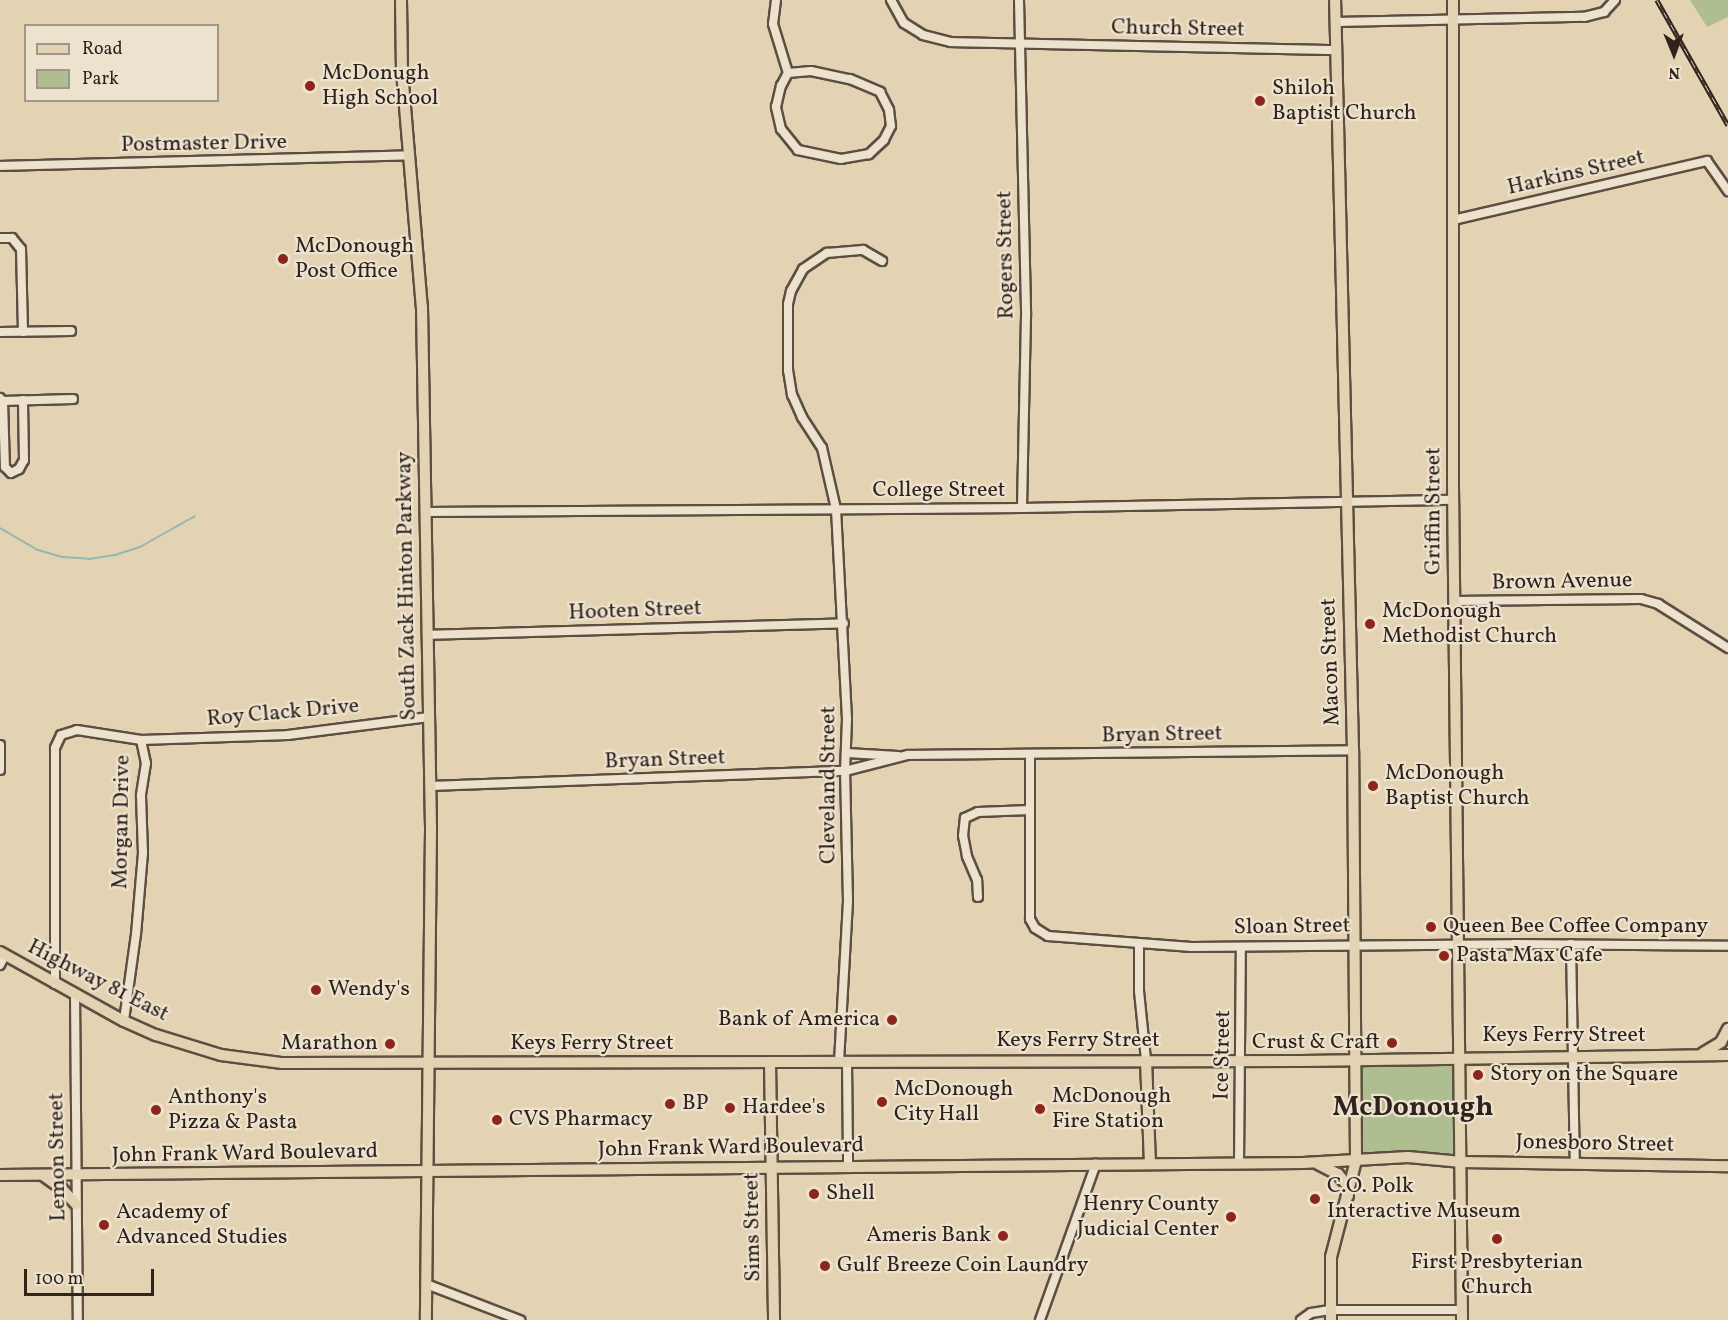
<!DOCTYPE html>
<style>
body{margin:0}
#map{position:relative;width:1728px;height:1320px;overflow:hidden;background:#e4d3b3;font-family:Vollkorn,serif}
div>[style]{position:absolute}
.green>*{inset:0;background:#aebe91;transform-origin:0 0}
.stream>*{height:2px;margin:-1px;padding:0 1px;transform-origin:1px;border-radius:1px;background:#95b8ae}
.roads{filter:drop-shadow(2px 0 #5c4f42) drop-shadow(-2px 0 #5c4f42) drop-shadow(0 2px #5c4f42) drop-shadow(0 -2px #5c4f42)}
.minor>*{height:8px;margin:-4px;padding:0 4px;transform-origin:4px;border-radius:4px;background:#ede2ce}
.major>*{height:10px;margin:-5px;padding:0 5px;transform-origin:5px;border-radius:5px;background:#e4d3b3}
.rail>*{height:4.5px;margin-top:-2.25px;transform-origin:0;background:repeating-linear-gradient(90deg,#ede2ce 0 7px,#2e231d 0 14px);box-sizing:border-box;border-block:2px solid #2e231d}
.dots>*{width:16px;height:16px;translate:-50% -50%;box-sizing:border-box;border:3px solid #ede2ce;border-radius:50%}
span{translate:-50% -50%;white-space:nowrap;text-align:center;line-height:1.15;-webkit-text-stroke:4.5px #ede2ce;paint-order:stroke}
.street-label{font-size:22px;color:#2e231d}
.poi-label{font-size:22px;color:#2e231d}
.left{translate:0 -50%;text-align:left}
.right{translate:-100% -50%;text-align:right}
.district-label{font-size:28px;color:#2e231d;font-weight:700}
.legend{position:absolute;left:24px;top:24px;width:195px;height:78px;box-sizing:border-box;background:#ede2ce;border:2px solid #a19687;margin:0;padding:8px 10px;list-style:none;font-size:18px;color:#2e231d}
.legend li{display:flex;align-items:center;gap:12px;height:30px}
.legend b{width:30px;border:2px solid #a19687}
.north{position:absolute;left:1644px;top:24px;width:60px;height:60px;-webkit-text-stroke:4px #ede2ce;paint-order:stroke;rotate:179deg;font-size:16px;font-weight:700;line-height:24px;text-align:center;color:#2e231d}
.north::after{content:'';display:block;margin:auto;width:21px;height:27px;background:#2e231d;clip-path:polygon(50% 0,100% 100%,50% 72%,0 100%)}
.scale{position:absolute;left:24px;top:1269px;width:130px;height:27px;box-sizing:border-box;border:3px solid #2e231d;border-top:0;padding-left:8px;font-size:18px;line-height:21px;white-space:nowrap;color:#2e231d;-webkit-text-stroke:4px #ede2ce;paint-order:stroke}
</style>
<div id="map">
<div class="green">
<div style="clip-path:polygon(1690px 0,1728px 0,1728px 17px,1707px 27px)"></div>
<div style="left:1460px;top:1057px;width:105px;height:105px;rotate:89deg"></div>
</div>
<div class="stream">
<div style="left:0;top:528px;width:44px;rotate:30.1deg"></div>
<div style="left:38px;top:550px;width:26px;rotate:16deg"></div>
<div style="left:63px;top:557px;width:26px;rotate:4deg"></div>
<div style="left:89px;top:559px;width:26px;rotate:-9deg"></div>
<div style="left:115px;top:555px;width:26px;rotate:-18deg"></div>
<div style="left:140px;top:547px;width:63px;rotate:-29.4deg"></div>
</div>
<div class="roads">
<div class="minor">
<div style="left:776px;top:0;width:24px;rotate:97deg"></div>
<div style="left:773px;top:24px;width:51px;rotate:73deg"></div>
<div style="left:891px;top:0;width:26px;rotate:61deg"></div>
<div style="left:904px;top:23px;width:22px;rotate:32deg"></div>
<div style="left:923px;top:35px;width:29px;rotate:14deg"></div>
<div style="left:951px;top:42px;width:385px;rotate:1.2deg"></div>
<div style="left:1019px;top:0;width:316px;rotate:88.7deg"></div>
<div style="left:1026px;top:316px;width:192px;rotate:91.2deg"></div>
<div style="left:1336px;top:22px;width:248px;rotate:-1.2deg"></div>
<div style="left:1584px;top:17px;width:21px;rotate:-14deg"></div>
<div style="left:1604px;top:12px;width:16px;rotate:-47deg"></div>
<div style="left:811px;top:71px;width:40px;rotate:12deg"></div>
<div style="left:850px;top:79px;width:33px;rotate:23deg"></div>
<div style="left:880px;top:92px;width:20px;rotate:63deg"></div>
<div style="left:889px;top:110px;width:16px;rotate:83deg"></div>
<div style="left:891px;top:126px;width:16px;rotate:117deg"></div>
<div style="left:884px;top:140px;width:21px;rotate:137deg"></div>
<div style="left:869px;top:154px;width:28px;rotate:170deg"></div>
<div style="left:841px;top:159px;width:44px;rotate:-168.2deg"></div>
<div style="left:798px;top:150px;width:27px;rotate:-129deg"></div>
<div style="left:781px;top:129px;width:23px;rotate:-103deg"></div>
<div style="left:776px;top:107px;width:22px;rotate:-77deg"></div>
<div style="left:781px;top:86px;width:15px;rotate:-62deg"></div>
<div style="left:788px;top:73px;width:23px;rotate:-5deg"></div>
<div style="left:0;top:166px;width:409px;rotate:-1.5deg"></div>
<div style="left:1453px;top:220px;width:261px;rotate:-13.1deg"></div>
<div style="left:1707px;top:161px;width:37px;rotate:55deg"></div>
<div style="left:0;top:238px;width:12px"></div>
<div style="left:12px;top:238px;width:14px;rotate:51deg"></div>
<div style="left:21px;top:249px;width:83px;rotate:88.6deg"></div>
<div style="left:0;top:332px;width:71px;rotate:-0.8deg"></div>
<div style="left:0;top:398px;width:4px;rotate:45deg"></div>
<div style="left:3px;top:401px;width:70px;rotate:-1.6deg"></div>
<div style="left:3px;top:401px;width:66px;rotate:88.3deg"></div>
<div style="left:5px;top:467px;width:8px;rotate:45deg"></div>
<div style="left:11px;top:473px;width:9px;rotate:-27deg"></div>
<div style="left:19px;top:469px;width:10px;rotate:-61deg"></div>
<div style="left:24px;top:460px;width:60px;rotate:-91deg"></div>
<div style="left:425px;top:512px;width:597px;rotate:-0.38deg"></div>
<div style="left:1022px;top:508px;width:431px;rotate:-1.1deg"></div>
<div style="left:1454px;top:601px;width:187px;rotate:-0.6deg"></div>
<div style="left:1641px;top:599px;width:18px;rotate:16deg"></div>
<div style="left:1658px;top:604px;width:83px;rotate:32.2deg"></div>
<div style="left:427px;top:635px;width:417px;rotate:-1.6deg"></div>
<div style="left:141px;top:740px;width:147px;rotate:-1.9deg"></div>
<div style="left:288px;top:735px;width:142px;rotate:-7.3deg"></div>
<div style="left:0;top:745px;width:25px;rotate:90deg"></div>
<div style="left:847px;top:753px;width:51px;rotate:3.4deg"></div>
<div style="left:1030px;top:754px;width:165px;rotate:90deg"></div>
<div style="left:1030px;top:919px;width:10px;rotate:61deg"></div>
<div style="left:1035px;top:928px;width:15px;rotate:32deg"></div>
<div style="left:1048px;top:936px;width:144px;rotate:4.4deg"></div>
<div style="left:1192px;top:947px;width:322px;rotate:-0.5deg"></div>
<div style="left:1514px;top:944px;width:214px;rotate:0.5deg"></div>
<div style="left:430px;top:786px;width:415px;rotate:-2.1deg"></div>
<div style="left:845px;top:771px;width:65px;rotate:-14.3deg"></div>
<div style="left:908px;top:755px;width:445px;rotate:-0.6deg"></div>
<div style="left:978px;top:897px;width:17px;rotate:-93deg"></div>
<div style="left:977px;top:880px;width:26px;rotate:-113deg"></div>
<div style="left:967px;top:856px;width:20px;rotate:-101deg"></div>
<div style="left:963px;top:836px;width:18px;rotate:-84deg"></div>
<div style="left:965px;top:818px;width:14px;rotate:-25deg"></div>
<div style="left:978px;top:812px;width:52px;rotate:-2.2deg"></div>
<div style="left:1139px;top:944px;width:47px;rotate:90deg"></div>
<div style="left:1139px;top:991px;width:69px;rotate:84.2deg"></div>
<div style="left:1571px;top:944px;width:220px;rotate:89deg"></div>
<div style="left:0;top:965px;width:11px;rotate:-63deg"></div>
<div style="left:55px;top:984px;width:236px;rotate:-90deg"></div>
<div style="left:55px;top:748px;width:14px;rotate:-65deg"></div>
<div style="left:61px;top:735px;width:17px;rotate:-17deg"></div>
<div style="left:77px;top:730px;width:65px;rotate:8.9deg"></div>
<div style="left:141px;top:740px;width:24px;rotate:78deg"></div>
<div style="left:146px;top:763px;width:33px;rotate:99deg"></div>
<div style="left:141px;top:796px;width:57px;rotate:88deg"></div>
<div style="left:143px;top:853px;width:81px;rotate:94.9deg"></div>
<div style="left:136px;top:934px;width:88px;rotate:97.9deg"></div>
<div style="left:75px;top:994px;width:326px;rotate:89.5deg"></div>
<div style="left:839px;top:1062px;width:161px;rotate:-86.8deg"></div>
<div style="left:848px;top:901px;width:130px;rotate:-91.3deg"></div>
<div style="left:845px;top:771px;width:52px;rotate:-87.8deg"></div>
<div style="left:847px;top:719px;width:210px;rotate:-93deg"></div>
<div style="left:836px;top:509px;width:63px;rotate:-102.9deg"></div>
<div style="left:822px;top:448px;width:37px;rotate:-123deg"></div>
<div style="left:802px;top:417px;width:24px;rotate:-114deg"></div>
<div style="left:792px;top:395px;width:24px;rotate:-99deg"></div>
<div style="left:788px;top:371px;width:67px;rotate:-90deg"></div>
<div style="left:788px;top:304px;width:13px;rotate:-77deg"></div>
<div style="left:791px;top:291px;width:25px;rotate:-61deg"></div>
<div style="left:803px;top:269px;width:29px;rotate:-34deg"></div>
<div style="left:827px;top:253px;width:36px;rotate:-5deg"></div>
<div style="left:863px;top:250px;width:22px;rotate:30deg"></div>
<div style="left:847px;top:1062px;width:103px;rotate:89.4deg"></div>
<div style="left:1239px;top:1163px;width:216px;rotate:-89.5deg"></div>
<div style="left:426px;top:1284px;width:101px;rotate:21deg"></div>
<div style="left:1040px;top:1320px;width:166px;rotate:-70.3deg"></div>
<div style="left:1301px;top:1320px;width:12px;rotate:-35deg"></div>
<div style="left:1311px;top:1313px;width:19px;rotate:-9deg"></div>
<div style="left:1330px;top:1310px;width:132px"></div>
</div>
<div class="major">
<div style="left:401px;top:0;width:71px;rotate:89.2deg"></div>
<div style="left:402px;top:71px;width:237px;rotate:85.2deg"></div>
<div style="left:422px;top:307px;width:523px;rotate:89.01deg"></div>
<div style="left:431px;top:830px;width:490px;rotate:90.6deg"></div>
<div style="left:1453px;top:0;width:486px;rotate:90deg"></div>
<div style="left:1453px;top:486px;width:834px;rotate:89.38deg"></div>
<div style="left:0;top:952px;width:142px;rotate:29.1deg"></div>
<div style="left:124px;top:1021px;width:35px;rotate:24deg"></div>
<div style="left:156px;top:1035px;width:68px;rotate:17.1deg"></div>
<div style="left:221px;top:1055px;width:62px;rotate:7.5deg"></div>
<div style="left:282px;top:1063px;width:1020px;rotate:-0.11deg"></div>
<div style="left:1302px;top:1061px;width:426px;rotate:-0.8deg"></div>
<div style="left:1703px;top:1053px;width:21px;rotate:-31deg"></div>
<div style="left:1721px;top:1042px;width:15px;rotate:-62deg"></div>
<div style="left:1146px;top:1060px;width:104px;rotate:87.8deg"></div>
<div style="left:770px;top:1062px;width:258px;rotate:89.1deg"></div>
<div style="left:1318px;top:1164px;width:22px;rotate:27deg"></div>
<div style="left:1338px;top:1174px;width:14px;rotate:51deg"></div>
<div style="left:1347px;top:1185px;width:11px;rotate:85deg"></div>
<div style="left:0;top:1175px;width:1303px;rotate:-0.53deg"></div>
<div style="left:1303px;top:1163px;width:105px;rotate:-3.3deg"></div>
<div style="left:1408px;top:1157px;width:54px;rotate:5.3deg"></div>
<div style="left:1462px;top:1162px;width:266px;rotate:0.9deg"></div>
<div style="left:44px;top:1176px;width:21px;rotate:35deg"></div>
<div style="left:61px;top:1188px;width:22px;rotate:47deg"></div>
<div style="left:1331px;top:1320px;width:63px;rotate:-90deg"></div>
<div style="left:1331px;top:1257px;width:100px;rotate:-75.5deg"></div>
<div style="left:1356px;top:1160px;width:410px;rotate:-90.4deg"></div>
<div style="left:1353px;top:750px;width:750px;rotate:-91.37deg"></div>
</div>
</div>
<div class="rail">
<div style="left:1657px;top:0;width:144px;rotate:60.4deg"></div>
</div>
<div class="dots">
<div style="left:310px;top:86px;background:#8f2418"></div>
<div style="left:1260px;top:101px;background:#8f2418"></div>
<div style="left:283px;top:259px;background:#8f2418"></div>
<div style="left:1370px;top:624px;background:#8f2418"></div>
<div style="left:1373px;top:786px;background:#8f2418"></div>
<div style="left:1431px;top:927px;background:#8f2418"></div>
<div style="left:1444px;top:956px;background:#8f2418"></div>
<div style="left:316px;top:990px;background:#8f2418"></div>
<div style="left:892px;top:1020px;background:#8f2418"></div>
<div style="left:1392px;top:1043px;background:#8f2418"></div>
<div style="left:390px;top:1044px;background:#8f2418"></div>
<div style="left:1478px;top:1075px;background:#8f2418"></div>
<div style="left:882px;top:1102px;background:#8f2418"></div>
<div style="left:670px;top:1104px;background:#8f2418"></div>
<div style="left:730px;top:1108px;background:#8f2418"></div>
<div style="left:1040px;top:1109px;background:#8f2418"></div>
<div style="left:156px;top:1110px;background:#8f2418"></div>
<div style="left:497px;top:1120px;background:#8f2418"></div>
<div style="left:814px;top:1194px;background:#8f2418"></div>
<div style="left:1315px;top:1199px;background:#8f2418"></div>
<div style="left:1231px;top:1217px;background:#8f2418"></div>
<div style="left:104px;top:1225px;background:#8f2418"></div>
<div style="left:1003px;top:1236px;background:#8f2418"></div>
<div style="left:1497px;top:1239px;background:#8f2418"></div>
<div style="left:825px;top:1266px;background:#8f2418"></div>
</div>
<div class="street-label">
<span style="left:1178px;top:29px;rotate:1deg">Church Street</span>
<span style="left:204px;top:144px;rotate:-1deg">Postmaster Drive</span>
<span style="left:1576px;top:173px;rotate:-13deg">Harkins Street</span>
<span style="left:1006px;top:255px;rotate:-91deg">Rogers Street</span>
<span style="left:939px;top:491px">College Street</span>
<span style="left:1434px;top:511px;rotate:-90deg">Griffin Street</span>
<span style="left:1562px;top:582px;rotate:-1deg">Brown Avenue</span>
<span style="left:407px;top:586px;rotate:-91deg">South Zack Hinton Parkway</span>
<span style="left:635px;top:611px;rotate:-2deg">Hooten Street</span>
<span style="left:1331px;top:662px;rotate:-92deg">Macon Street</span>
<span style="left:283px;top:713px;rotate:-5deg">Roy Clack Drive</span>
<span style="left:1162px;top:735px;rotate:-1deg">Bryan Street</span>
<span style="left:665px;top:760px;rotate:-2deg">Bryan Street</span>
<span style="left:829px;top:785px;rotate:-90deg">Cleveland Street</span>
<span style="left:122px;top:822px;rotate:-89deg">Morgan Drive</span>
<span style="left:1292px;top:927px;rotate:-1deg">Sloan Street</span>
<span style="left:98px;top:981px;rotate:27deg">Highway 81 East</span>
<span style="left:1564px;top:1036px">Keys Ferry Street</span>
<span style="left:1078px;top:1041px">Keys Ferry Street</span>
<span style="left:592px;top:1044px">Keys Ferry Street</span>
<span style="left:1223px;top:1055px;rotate:-89deg">Ice Street</span>
<span style="left:1595px;top:1144px;rotate:1deg">Jonesboro Street</span>
<span style="left:731px;top:1148px;rotate:-1deg">John Frank Ward Boulevard</span>
<span style="left:245px;top:1154px;rotate:-1deg">John Frank Ward Boulevard</span>
<span style="left:58px;top:1157px;rotate:-91deg">Lemon Street</span>
<span style="left:753px;top:1227px;rotate:-91deg">Sims Street</span>
</div>
<div class="poi-label">
<span class="left" style="left:322px;top:86px">McDonugh<br>High School</span>
<span class="left" style="left:1272px;top:101px">Shiloh<br>Baptist Church</span>
<span class="left" style="left:295px;top:259px">McDonough<br>Post Office</span>
<span class="left" style="left:1382px;top:624px">McDonough<br>Methodist Church</span>
<span class="left" style="left:1385px;top:786px">McDonough<br>Baptist Church</span>
<span class="left" style="left:1443px;top:927px">Queen Bee Coffee Company</span>
<span class="left" style="left:1456px;top:956px">Pasta Max Cafe</span>
<span class="left" style="left:328px;top:990px">Wendy's</span>
<span class="right" style="left:880px;top:1020px">Bank of America</span>
<span class="right" style="left:1380px;top:1043px">Crust &amp; Craft</span>
<span class="right" style="left:378px;top:1044px">Marathon</span>
<span class="left" style="left:1490px;top:1075px">Story on the Square</span>
<span class="left" style="left:894px;top:1102px">McDonough<br>City Hall</span>
<span class="left" style="left:1052px;top:1109px">McDonough<br>Fire Station</span>
<span class="left" style="left:168px;top:1110px">Anthony's<br>Pizza &amp; Pasta</span>
<span class="left" style="left:682px;top:1104px">BP</span>
<span class="left" style="left:742px;top:1108px">Hardee's</span>
<span class="left" style="left:509px;top:1120px">CVS Pharmacy</span>
<span class="left" style="left:1327px;top:1199px">C.O. Polk<br>Interactive Museum</span>
<span class="left" style="left:826px;top:1194px">Shell</span>
<span class="right" style="left:1219px;top:1217px">Henry County<br>Judicial Center</span>
<span class="left" style="left:116px;top:1225px">Academy of<br>Advanced Studies</span>
<span class="right" style="left:991px;top:1236px">Ameris Bank</span>
<span style="left:1497px;top:1275px">First Presbyterian<br>Church</span>
<span class="left" style="left:837px;top:1266px">Gulf Breeze Coin Laundry</span>
</div>
<div class="district-label">
<span style="left:1413px;top:1108px">McDonough</span>
</div>
<ul class="legend">
<li><b style="height:8px;background:#e4d3b3"></b>Road</li>
<li><b style="height:16px;background:#aebe91"></b>Park</li>
</ul>
<div class="north">N</div>
<div class="scale">100 m</div>
</div>
